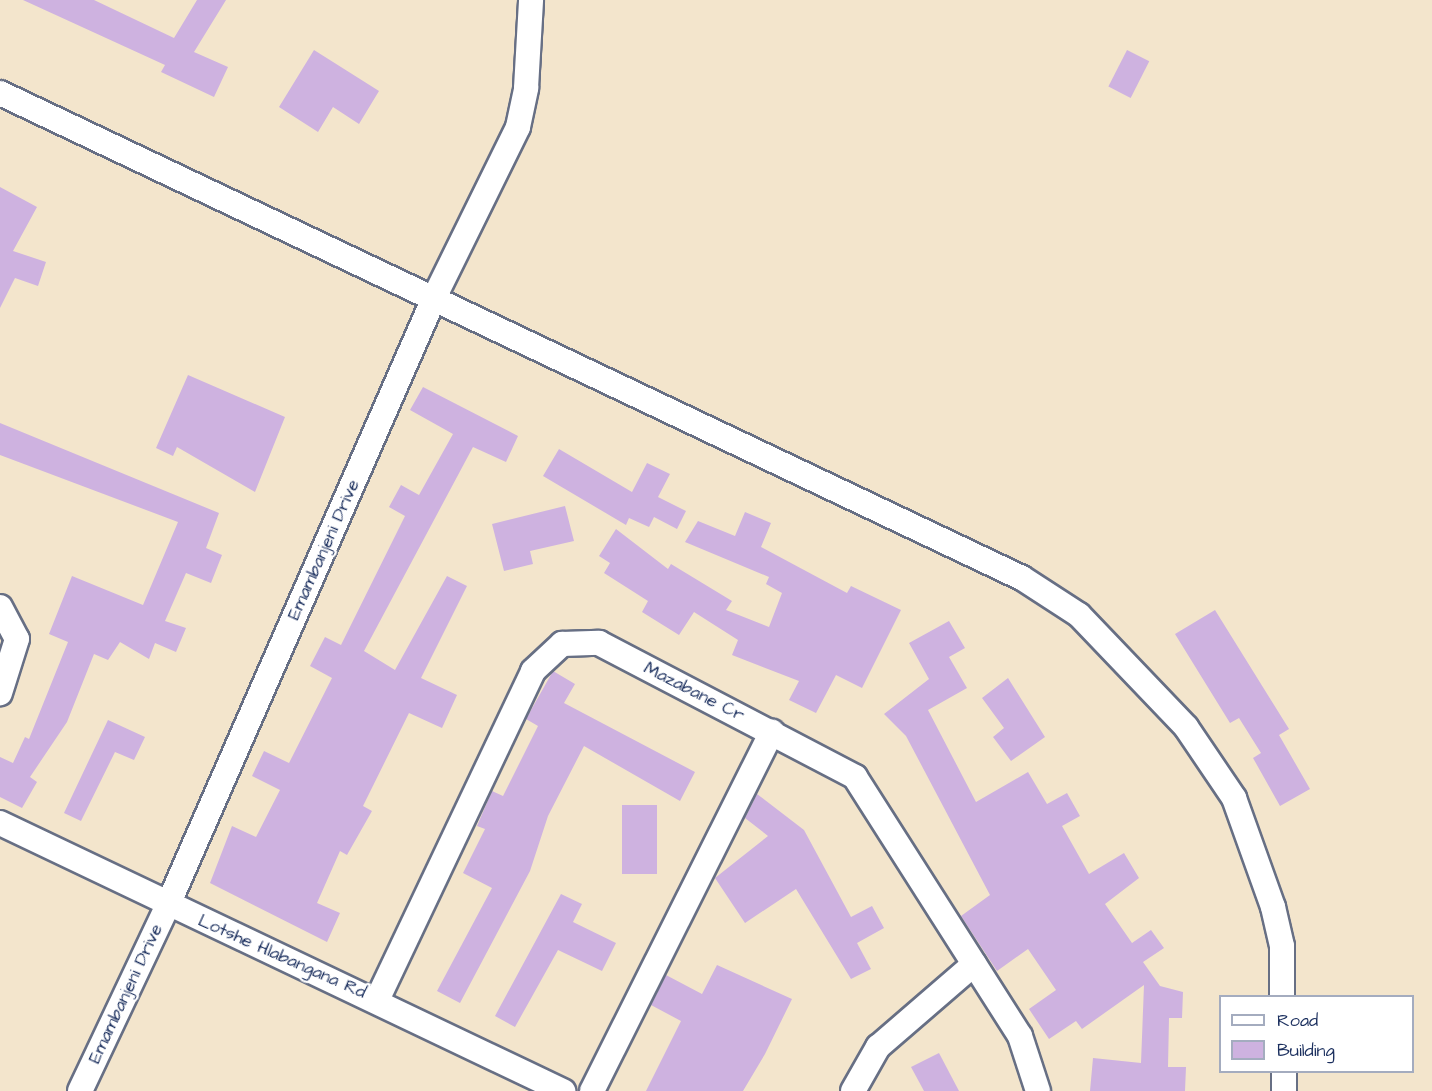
<!DOCTYPE html>
<style>
body{margin:0}
#map{position:relative;width:1432px;height:1091px;overflow:hidden;background:#f3e5cc;font-family:"Architects Daughter",sans-serif}
div>[style]{position:absolute}
.building>*{inset:0;background:#ceb2e0;transform-origin:0 0}
.roads{filter:drop-shadow(2px 0 #676f84) drop-shadow(-2px 0 #676f84) drop-shadow(0 2px #676f84) drop-shadow(0 -2px #676f84)}
.street>*{height:24px;margin:-12px;padding:0 12px;transform-origin:12px;border-radius:12px;background:#fff}
span{translate:-50% -50%;white-space:nowrap;text-align:center;line-height:1.15;-webkit-text-stroke:4.5px #fff;paint-order:stroke}
.street-label{font-size:18px;color:#1b2f5e}
.legend{position:absolute;left:1219px;top:995px;width:195px;height:78px;box-sizing:border-box;background:#fff;border:2px solid #a4acbf;margin:0;padding:8px 10px;list-style:none;font-size:18px;color:#1b2f5e}
.legend li{display:flex;align-items:center;gap:12px;height:30px}
.legend b{width:30px;border:2px solid #a4acbf}
</style>
<div id="map">
<div class="building">
<div style="clip-path:polygon(23px 0,94px 0,174px 38px,197px 0,226px 0,194px 52px,228px 67px,214px 97px,161px 72px,165px 65px)"></div>
<div style="clip-path:polygon(314px 50px,379px 91px,359px 124px,333px 107px,318px 132px,279px 107px)"></div>
<div style="left:1127px;top:50px;width:25px;height:41px;rotate:27deg"></div>
<div style="clip-path:polygon(0 187px,37px 207px,13px 251px,46px 262px,38px 286px,15px 278px,0 308px)"></div>
<div style="clip-path:polygon(188px 375px,285px 417px,255px 492px,177px 447px,173px 456px,156px 448px)"></div>
<div style="clip-path:polygon(423px 387px,518px 436px,506px 462px,473px 447px,364px 651px,395px 670px,447px 576px,467px 586px,421px 678px,457px 695px,442px 728px,409px 713px,363px 806px,372px 811px,347px 855px,340px 851px,317px 903px,340px 913px,327px 942px,210px 883px,232px 826px,256px 837px,280px 790px,252px 776px,264px 751px,289px 763px,332px 678px,310px 666px,325px 637px,341px 645px,405px 516px,389px 507px,401px 485px,419px 495px,453px 434px,410px 410px)"></div>
<div style="clip-path:polygon(0 423px,219px 513px,206px 548px,222px 555px,211px 583px,186px 573px,165px 621px,186px 628px,176px 652px,155px 643px,149px 659px,120px 642px,108px 660px,94px 654px,67px 722px,30px 777px,37px 782px,22px 808px,0 797px,0 757px,13px 763px,25px 737px,29px 739px,68px 642px,49px 634px,72px 576px,143px 605px,178px 522px,0 455px)"></div>
<div style="clip-path:polygon(559px 449px,632px 492px,647px 463px,670px 474px,658px 497px,686px 511px,677px 529px,654px 517px,649px 527px,629px 518px,626px 525px,543px 476px)"></div>
<div style="clip-path:polygon(565px 506px,574px 541px,530px 551px,533px 564px,504px 571px,492px 524px)"></div>
<div style="clip-path:polygon(745px 512px,771px 523px,761px 547px,847px 593px,851px 586px,901px 610px,862px 688px,836px 675px,816px 713px,789px 700px,799px 681px,732px 655px,738px 640px,694px 612px,679px 635px,642px 612px,648px 601px,604px 573px,610px 563px,599px 556px,616px 529px,668px 569px,671px 564px,732px 601px,726px 610px,769px 627px,782px 593px,766px 584px,769px 577px,685px 542px,698px 521px,735px 536px)"></div>
<div style="clip-path:polygon(1215px 610px,1289px 729px,1279px 735px,1310px 789px,1280px 806px,1253px 758px,1261px 753px,1239px 718px,1230px 723px,1175px 634px)"></div>
<div style="clip-path:polygon(949px 621px,965px 648px,949px 657px,967px 688px,928px 710px,976px 802px,1028px 772px,1047px 804px,1067px 793px,1080px 816px,1062px 826px,1089px 874px,1124px 853px,1139px 878px,1105px 904px,1132px 943px,1151px 930px,1164px 948px,1143px 962px,1160px 986px,1183px 992px,1182px 1018px,1169px 1018px,1168px 1067px,1186px 1067px,1185px 1091px,1090px 1091px,1093px 1058px,1141px 1063px,1144px 985px,1082px 1029px,1076px 1021px,1049px 1039px,1029px 1009px,1056px 990px,1028px 949px,997px 971px,961px 916px,990px 895px,906px 736px,884px 714px,929px 679px,909px 643px)"></div>
<div style="clip-path:polygon(553px 671px,575px 684px,564px 703px,695px 772px,680px 801px,584px 746px,548px 816px,530px 871px,460px 1003px,437px 991px,492px 888px,463px 873px,485px 829px,477px 826px,492px 791px,503px 796px,538px 726px,526px 719px)"></div>
<div style="clip-path:polygon(1008px 678px,1045px 737px,1011px 761px,993px 737px,1004px 728px,982px 698px)"></div>
<div style="clip-path:polygon(108px 720px,145px 737px,134px 760px,115px 752px,81px 821px,64px 813px)"></div>
<div style="clip-path:polygon(757px 794px,804px 830px,851px 917px,872px 906px,884px 928px,857px 943px,871px 969px,851px 979px,796px 889px,745px 923px,715px 878px,768px 836px,745px 818px)"></div>
<div style="left:622px;top:805px;width:35px;height:69px"></div>
<div style="clip-path:polygon(561px 894px,582px 904px,573px 922px,616px 943px,602px 971px,558px 950px,515px 1027px,495px 1016px)"></div>
<div style="clip-path:polygon(717px 965px,792px 999px,765px 1054px,743px 1091px,646px 1091px,681px 1021px,651px 1005px,666px 975px,702px 994px)"></div>
<div style="clip-path:polygon(939px 1053px,959px 1091px,924px 1091px,911px 1067px)"></div>
</div>
<div class="roads">
<div class="street">
<div style="left:0;top:93px;width:1131px;rotate:25.39deg"></div>
<div style="left:1022px;top:578px;width:68px;rotate:33deg"></div>
<div style="left:1079px;top:615px;width:155px;rotate:46.3deg"></div>
<div style="left:1186px;top:727px;width:86px;rotate:55.9deg"></div>
<div style="left:1234px;top:798px;width:116px;rotate:70.3deg"></div>
<div style="left:1273px;top:907px;width:40px;rotate:77deg"></div>
<div style="left:1282px;top:946px;width:50px;rotate:90deg"></div>
<div style="left:0;top:607px;width:36px;rotate:62deg"></div>
<div style="left:17px;top:639px;width:57px;rotate:107.5deg"></div>
<div style="left:0;top:823px;width:624px;rotate:25.46deg"></div>
<div style="left:378px;top:998px;width:362px;rotate:-64.6deg"></div>
<div style="left:533px;top:671px;width:40px;rotate:-43deg"></div>
<div style="left:562px;top:644px;width:37px;rotate:-2deg"></div>
<div style="left:599px;top:643px;width:289px;rotate:27.6deg"></div>
<div style="left:855px;top:777px;width:307px;rotate:57.5deg"></div>
<div style="left:1020px;top:1036px;width:58px;rotate:71.9deg"></div>
<div style="left:1284px;top:1072px;width:19px;rotate:90deg"></div>
<div style="left:80px;top:1091px;width:204px;rotate:-64.7deg"></div>
<div style="left:167px;top:907px;width:667px;rotate:-66.32deg"></div>
<div style="left:435px;top:296px;width:188px;rotate:-63.8deg"></div>
<div style="left:518px;top:127px;width:40px;rotate:-78deg"></div>
<div style="left:526px;top:88px;width:88px;rotate:-86.7deg"></div>
<div style="left:592px;top:1091px;width:402px;rotate:-63.4deg"></div>
<div style="left:853px;top:1091px;width:51px;rotate:-60.4deg"></div>
<div style="left:878px;top:1047px;width:127px;rotate:-40.8deg"></div>
</div>
</div>
<div class="street-label">
<span style="left:324px;top:550px;rotate:-66deg">Emambanjeni Drive</span>
<span style="left:694px;top:692px;rotate:27deg">Mazabane Cr</span>
<span style="left:282px;top:957px;rotate:24deg">Lotshe Hlabangana Rd</span>
<span style="left:126px;top:994px;rotate:-65deg">Emambanjeni Drive</span>
</div>
<ul class="legend">
<li><b style="height:8px;background:#fff"></b>Road</li>
<li><b style="height:16px;background:#ceb2e0"></b>Building</li>
</ul>
</div>
